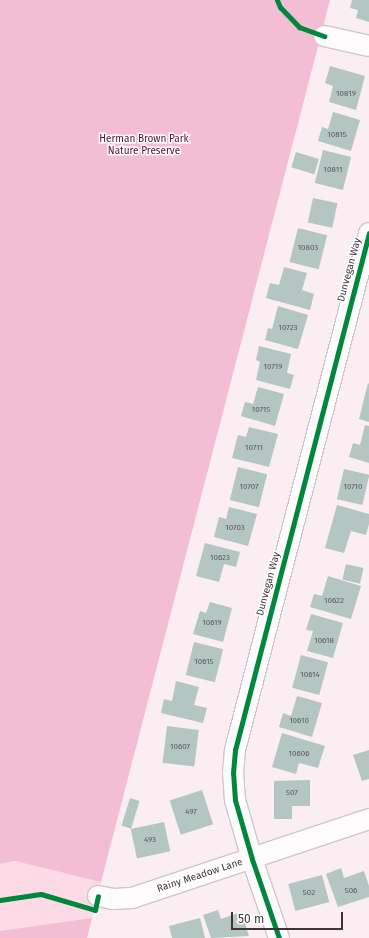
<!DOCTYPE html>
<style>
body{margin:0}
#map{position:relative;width:369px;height:938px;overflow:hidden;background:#faeef2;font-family:"Fira Sans",sans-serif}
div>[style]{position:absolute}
.green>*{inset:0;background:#fcdae6}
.forest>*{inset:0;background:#f3bdd3}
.building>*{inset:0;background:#b4c6c2;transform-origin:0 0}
.roads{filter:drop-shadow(1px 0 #d0c6ca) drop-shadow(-1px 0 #d0c6ca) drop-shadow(0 1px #d0c6ca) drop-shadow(0 -1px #d0c6ca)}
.minor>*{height:20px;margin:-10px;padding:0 10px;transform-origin:10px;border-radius:10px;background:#fefcfd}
.cycleway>*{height:5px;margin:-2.5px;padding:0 2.5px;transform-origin:2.5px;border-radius:2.5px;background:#00873e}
span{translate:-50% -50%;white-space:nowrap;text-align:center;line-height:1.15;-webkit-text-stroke:3px #fff;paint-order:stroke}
.number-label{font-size:8px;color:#5b585a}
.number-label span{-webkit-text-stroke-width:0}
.park-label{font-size:10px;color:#590a35}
.street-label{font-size:10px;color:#3d3438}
.scale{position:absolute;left:231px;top:912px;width:112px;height:18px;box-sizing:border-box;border:2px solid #3d3438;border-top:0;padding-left:5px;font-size:12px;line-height:14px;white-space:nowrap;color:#3d3438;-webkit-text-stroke:3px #fff;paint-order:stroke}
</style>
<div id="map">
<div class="green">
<div style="clip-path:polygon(15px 861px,101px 882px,87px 938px,0 938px,0 864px)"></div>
</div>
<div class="forest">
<div style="clip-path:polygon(0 0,330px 0,101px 882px,15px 861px,0 864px)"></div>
<div style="clip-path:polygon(92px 918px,87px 938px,0 938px,0 931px)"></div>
</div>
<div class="building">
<div style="clip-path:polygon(352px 0,369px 0,369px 22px,356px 18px,358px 10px,350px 8px)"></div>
<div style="clip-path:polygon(330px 66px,365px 76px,356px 110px,329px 102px,333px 86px,325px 83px)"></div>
<div style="clip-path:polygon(333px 112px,360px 120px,351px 151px,318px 141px,322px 127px,328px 129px)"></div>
<div style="left:323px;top:150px;width:29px;height:34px;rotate:14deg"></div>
<div style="left:296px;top:152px;width:24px;height:16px;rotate:17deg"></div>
<div style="left:313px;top:198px;width:25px;height:25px;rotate:12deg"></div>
<div style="left:298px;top:228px;width:30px;height:35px;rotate:14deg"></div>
<div style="clip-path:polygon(284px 267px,307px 273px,302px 290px,314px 294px,310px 310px,266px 298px,270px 283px,279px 285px)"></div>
<div style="clip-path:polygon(278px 306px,308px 315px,298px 349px,265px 340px,268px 328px,272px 329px)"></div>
<div style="clip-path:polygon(259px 346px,291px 354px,287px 373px,294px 375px,290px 389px,256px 380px,260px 362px,256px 360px)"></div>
<div style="clip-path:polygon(368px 383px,369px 384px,369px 422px,359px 419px)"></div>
<div style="clip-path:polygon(258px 387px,284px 394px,275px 426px,241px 416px,245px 402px,253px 404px)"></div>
<div style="clip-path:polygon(365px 425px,369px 426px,369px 463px,349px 457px,353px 443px,360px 445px)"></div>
<div style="clip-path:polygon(249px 427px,278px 434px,269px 467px,232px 458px,238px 435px,246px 437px)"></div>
<div style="left:238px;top:467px;width:30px;height:34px;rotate:14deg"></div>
<div style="left:344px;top:469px;width:26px;height:31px;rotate:13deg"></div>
<div style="clip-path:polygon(337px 505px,369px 514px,369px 524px,366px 535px,351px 531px,344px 553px,325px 548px)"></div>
<div style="clip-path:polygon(229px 507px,257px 514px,248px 546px,214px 537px,219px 517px,226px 519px)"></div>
<div style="clip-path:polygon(205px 543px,240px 552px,236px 567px,224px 564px,219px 582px,196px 576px)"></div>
<div style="left:346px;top:564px;width:18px;height:16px;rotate:13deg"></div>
<div style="clip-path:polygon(328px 576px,361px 586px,351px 619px,310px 607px,314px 594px,322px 596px)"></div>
<div style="clip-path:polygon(210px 602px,232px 608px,223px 642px,193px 634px,200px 611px,206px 613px)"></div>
<div style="clip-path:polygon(311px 614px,343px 623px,333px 658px,307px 651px,313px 631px,306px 630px)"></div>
<div style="left:194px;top:642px;width:30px;height:34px;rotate:14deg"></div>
<div style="left:301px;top:655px;width:28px;height:34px;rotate:15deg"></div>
<div style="clip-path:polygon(176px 681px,199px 687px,194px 705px,207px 708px,203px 723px,161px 713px,164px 699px,172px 701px)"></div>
<div style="clip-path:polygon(297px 696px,322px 703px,312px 737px,279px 727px,283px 713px,291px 716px)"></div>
<div style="left:167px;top:726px;width:32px;height:37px;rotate:7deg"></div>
<div style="clip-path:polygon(282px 733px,325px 746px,318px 768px,299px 763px,296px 774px,272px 767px)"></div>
<div style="clip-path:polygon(369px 750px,369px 779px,362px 781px,353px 755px)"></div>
<div style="clip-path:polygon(310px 780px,310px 806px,292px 806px,292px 819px,274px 819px,274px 781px)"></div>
<div style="left:202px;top:790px;width:36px;height:34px;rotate:72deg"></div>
<div style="left:130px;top:798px;width:10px;height:29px;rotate:17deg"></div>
<div style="left:164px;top:822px;width:30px;height:34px;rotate:78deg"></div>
<div style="clip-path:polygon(341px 868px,344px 878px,364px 871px,369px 886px,369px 897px,338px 907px,326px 874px)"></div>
<div style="left:322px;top:875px;width:28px;height:35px;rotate:75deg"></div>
<div style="clip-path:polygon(218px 910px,221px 919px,241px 912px,249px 936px,211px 938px,203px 915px)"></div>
<div style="clip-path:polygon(200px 918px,205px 938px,172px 938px,169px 926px)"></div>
</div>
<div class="roads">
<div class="minor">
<div style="left:324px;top:36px;width:46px;rotate:12.5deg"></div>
<div style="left:98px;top:896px;width:15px;rotate:11deg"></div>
<div style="left:113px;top:899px;width:19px;rotate:-3deg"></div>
<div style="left:132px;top:898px;width:250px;rotate:-18.4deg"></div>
<div style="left:279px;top:938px;width:83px;rotate:-108.9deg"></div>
<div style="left:252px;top:859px;width:61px;rotate:-106.1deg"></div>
<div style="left:235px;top:800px;width:27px;rotate:-94deg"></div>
<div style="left:233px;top:773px;width:23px;rotate:-85deg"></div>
<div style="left:235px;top:750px;width:534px;rotate:-75.47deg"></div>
</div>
</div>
<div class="cycleway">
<div style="left:277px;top:0;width:8px;rotate:67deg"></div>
<div style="left:280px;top:7px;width:28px;rotate:46deg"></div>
<div style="left:299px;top:27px;width:27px;rotate:20deg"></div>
<div style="left:0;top:900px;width:41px;rotate:-8.3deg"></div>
<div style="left:41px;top:894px;width:56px;rotate:16.5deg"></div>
<div style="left:95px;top:910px;width:14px;rotate:-78deg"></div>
<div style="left:279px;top:938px;width:83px;rotate:-108.9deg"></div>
<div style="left:252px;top:859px;width:61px;rotate:-106.1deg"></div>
<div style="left:235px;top:800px;width:27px;rotate:-94deg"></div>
<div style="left:233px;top:773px;width:23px;rotate:-85deg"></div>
<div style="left:235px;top:750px;width:534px;rotate:-75.47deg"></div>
</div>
<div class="number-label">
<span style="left:346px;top:94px">10819</span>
<span style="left:337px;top:135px">10815</span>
<span style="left:333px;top:170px">10811</span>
<span style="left:308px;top:248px">10803</span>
<span style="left:288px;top:328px">10723</span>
<span style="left:273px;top:367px">10719</span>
<span style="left:261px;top:410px">10715</span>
<span style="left:254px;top:448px">10711</span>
<span style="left:249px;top:487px">10707</span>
<span style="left:353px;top:487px">10710</span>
<span style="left:235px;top:528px">10703</span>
<span style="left:220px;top:558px">10623</span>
<span style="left:334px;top:601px">10622</span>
<span style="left:212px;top:623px">10619</span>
<span style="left:324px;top:641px">10618</span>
<span style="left:204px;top:662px">10615</span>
<span style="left:310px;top:675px">10614</span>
<span style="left:299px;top:721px">10610</span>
<span style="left:180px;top:747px">10607</span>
<span style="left:299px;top:754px">10606</span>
<span style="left:292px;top:793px">507</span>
<span style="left:191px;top:812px">497</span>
<span style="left:150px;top:840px">493</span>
<span style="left:351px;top:891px">506</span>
<span style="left:309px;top:893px">502</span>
</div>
<div class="park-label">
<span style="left:144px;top:145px">Herman Brown Park<br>Nature Preserve</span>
</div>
<div class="street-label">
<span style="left:350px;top:270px;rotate:-75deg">Dunvegan Way</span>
<span style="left:269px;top:584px;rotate:-75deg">Dunvegan Way</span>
<span style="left:200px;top:876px;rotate:-18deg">Rainy Meadow Lane</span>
</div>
<div class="scale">50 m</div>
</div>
